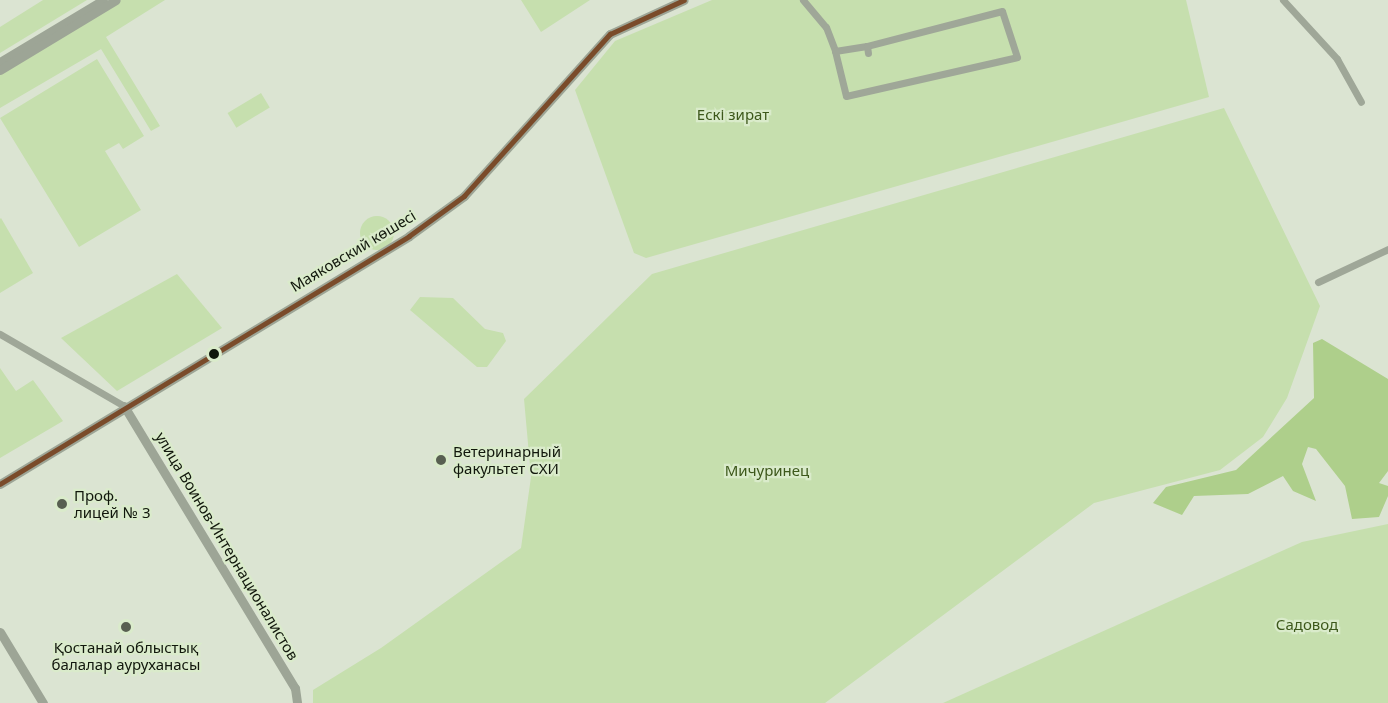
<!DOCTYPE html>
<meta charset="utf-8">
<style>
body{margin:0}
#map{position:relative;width:1388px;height:703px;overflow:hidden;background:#dbe4d2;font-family:"Noto Sans",sans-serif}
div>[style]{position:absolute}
.green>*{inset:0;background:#c6dfae;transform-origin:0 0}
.round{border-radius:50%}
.water>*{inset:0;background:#aecf8b}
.street>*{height:7px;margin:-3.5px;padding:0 3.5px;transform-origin:3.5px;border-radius:3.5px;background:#9fa798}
.secondary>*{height:9px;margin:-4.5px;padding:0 4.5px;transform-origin:4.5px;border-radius:4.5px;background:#9da596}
.bus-1>*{height:4.5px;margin:-2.25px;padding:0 2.25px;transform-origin:2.25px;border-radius:2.25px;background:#7a4b2a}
.dots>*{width:16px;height:16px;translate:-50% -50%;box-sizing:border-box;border:3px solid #daebcb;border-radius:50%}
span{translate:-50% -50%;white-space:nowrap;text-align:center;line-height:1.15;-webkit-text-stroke:4.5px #daebcb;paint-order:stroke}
.park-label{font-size:15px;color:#3d581b}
.street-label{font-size:15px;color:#11170c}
.poi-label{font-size:15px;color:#11170c}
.left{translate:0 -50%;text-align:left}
</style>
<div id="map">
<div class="green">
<div style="clip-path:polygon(43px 0,87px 0,0 53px,0 27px)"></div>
<div style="clip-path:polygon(120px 0,165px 0,106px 37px,160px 126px,151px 131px,101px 49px,0 108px,0 71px)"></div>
<div style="clip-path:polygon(521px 0,590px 0,541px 32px)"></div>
<div style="clip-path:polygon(712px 0,1186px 0,1209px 97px,646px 258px,634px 253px,575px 90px,615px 41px)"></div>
<div style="clip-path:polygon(97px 59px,144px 136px,123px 149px,119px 143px,105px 151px,141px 210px,79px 247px,0 118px)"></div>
<div style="left:261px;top:93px;width:17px;height:39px;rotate:59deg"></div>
<div style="clip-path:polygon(1224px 108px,1320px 306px,1287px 398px,1263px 437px,1220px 470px,1094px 503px,825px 703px,313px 703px,313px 690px,381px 648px,521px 548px,531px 477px,524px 399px,652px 274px)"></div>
<div class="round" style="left:360px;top:216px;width:34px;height:34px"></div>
<div style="clip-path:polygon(1px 218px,33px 273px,0 293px,0 219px)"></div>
<div style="clip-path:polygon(177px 274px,222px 328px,117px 391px,61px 338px)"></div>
<div style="clip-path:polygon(420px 297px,453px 298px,485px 329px,503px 333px,506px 341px,487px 367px,477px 367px,410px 310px)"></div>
<div style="clip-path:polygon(0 368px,16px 391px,33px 380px,63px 421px,0 458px)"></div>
<div style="clip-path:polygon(1388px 524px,1388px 703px,943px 703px,1302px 542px)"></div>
</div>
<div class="water">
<div style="clip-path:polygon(1322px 339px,1388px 379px,1388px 471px,1379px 483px,1388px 486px,1388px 496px,1379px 517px,1352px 519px,1345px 486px,1316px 449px,1308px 447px,1302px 464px,1316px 501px,1293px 491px,1283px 476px,1248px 494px,1194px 496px,1182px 515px,1153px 503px,1166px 487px,1236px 470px,1314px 398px,1313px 343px)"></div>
</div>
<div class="street">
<div style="left:803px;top:0;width:35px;rotate:50deg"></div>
<div style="left:826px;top:27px;width:26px;rotate:69deg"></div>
<div style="left:835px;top:51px;width:32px;rotate:-9deg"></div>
<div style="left:867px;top:46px;width:7px;rotate:82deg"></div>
<div style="left:1283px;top:0;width:80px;rotate:47.5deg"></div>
<div style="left:1337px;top:59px;width:49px;rotate:60.8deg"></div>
<div style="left:835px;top:51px;width:46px;rotate:76.3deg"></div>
<div style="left:846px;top:96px;width:175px;rotate:-12.8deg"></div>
<div style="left:1017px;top:57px;width:48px;rotate:-108.1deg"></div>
<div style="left:1002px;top:11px;width:139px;rotate:165.5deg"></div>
<div style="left:1318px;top:282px;width:77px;rotate:-25.2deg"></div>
<div style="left:0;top:334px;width:143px;rotate:30.1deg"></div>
</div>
<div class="secondary">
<div style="left:0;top:62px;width:120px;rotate:-31deg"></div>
<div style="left:0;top:70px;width:135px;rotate:-31.1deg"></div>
<div style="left:124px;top:406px;width:330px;rotate:58.8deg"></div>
<div style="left:295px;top:688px;width:15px;rotate:82deg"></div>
<div style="left:0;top:484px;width:478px;rotate:-31.2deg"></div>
<div style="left:409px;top:236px;width:68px;rotate:-36deg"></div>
<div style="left:464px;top:196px;width:218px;rotate:-48deg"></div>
<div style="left:610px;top:34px;width:81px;rotate:-24.7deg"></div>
<div style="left:0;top:632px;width:83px;rotate:58.8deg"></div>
</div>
<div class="bus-1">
<div style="left:0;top:484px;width:478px;rotate:-31.2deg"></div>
<div style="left:409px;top:236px;width:68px;rotate:-36deg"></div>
<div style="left:464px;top:196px;width:218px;rotate:-48deg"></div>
<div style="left:610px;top:34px;width:81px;rotate:-24.7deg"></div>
</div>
<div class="dots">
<div style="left:214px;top:354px;background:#11170c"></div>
<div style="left:441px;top:460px;background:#585f51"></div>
<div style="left:62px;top:504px;background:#585f51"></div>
<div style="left:126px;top:627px;background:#585f51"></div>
</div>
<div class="park-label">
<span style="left:733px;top:115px">Ескі зират</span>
<span style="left:767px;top:471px">Мичуринец</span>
<span style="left:1307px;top:625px">Садовод</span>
</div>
<div class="street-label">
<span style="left:353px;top:251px;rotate:-31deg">Маяковский көшесі</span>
<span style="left:227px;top:546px;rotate:59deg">улица Воинов-Интернационалистов</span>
</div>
<div class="poi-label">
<span class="left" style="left:453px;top:460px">Ветеринарный<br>факультет СХИ</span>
<span class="left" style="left:74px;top:504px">Проф.<br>лицей № 3</span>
<span style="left:126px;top:656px">Қостанай облыстық<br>балалар ауруханасы</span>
</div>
</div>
